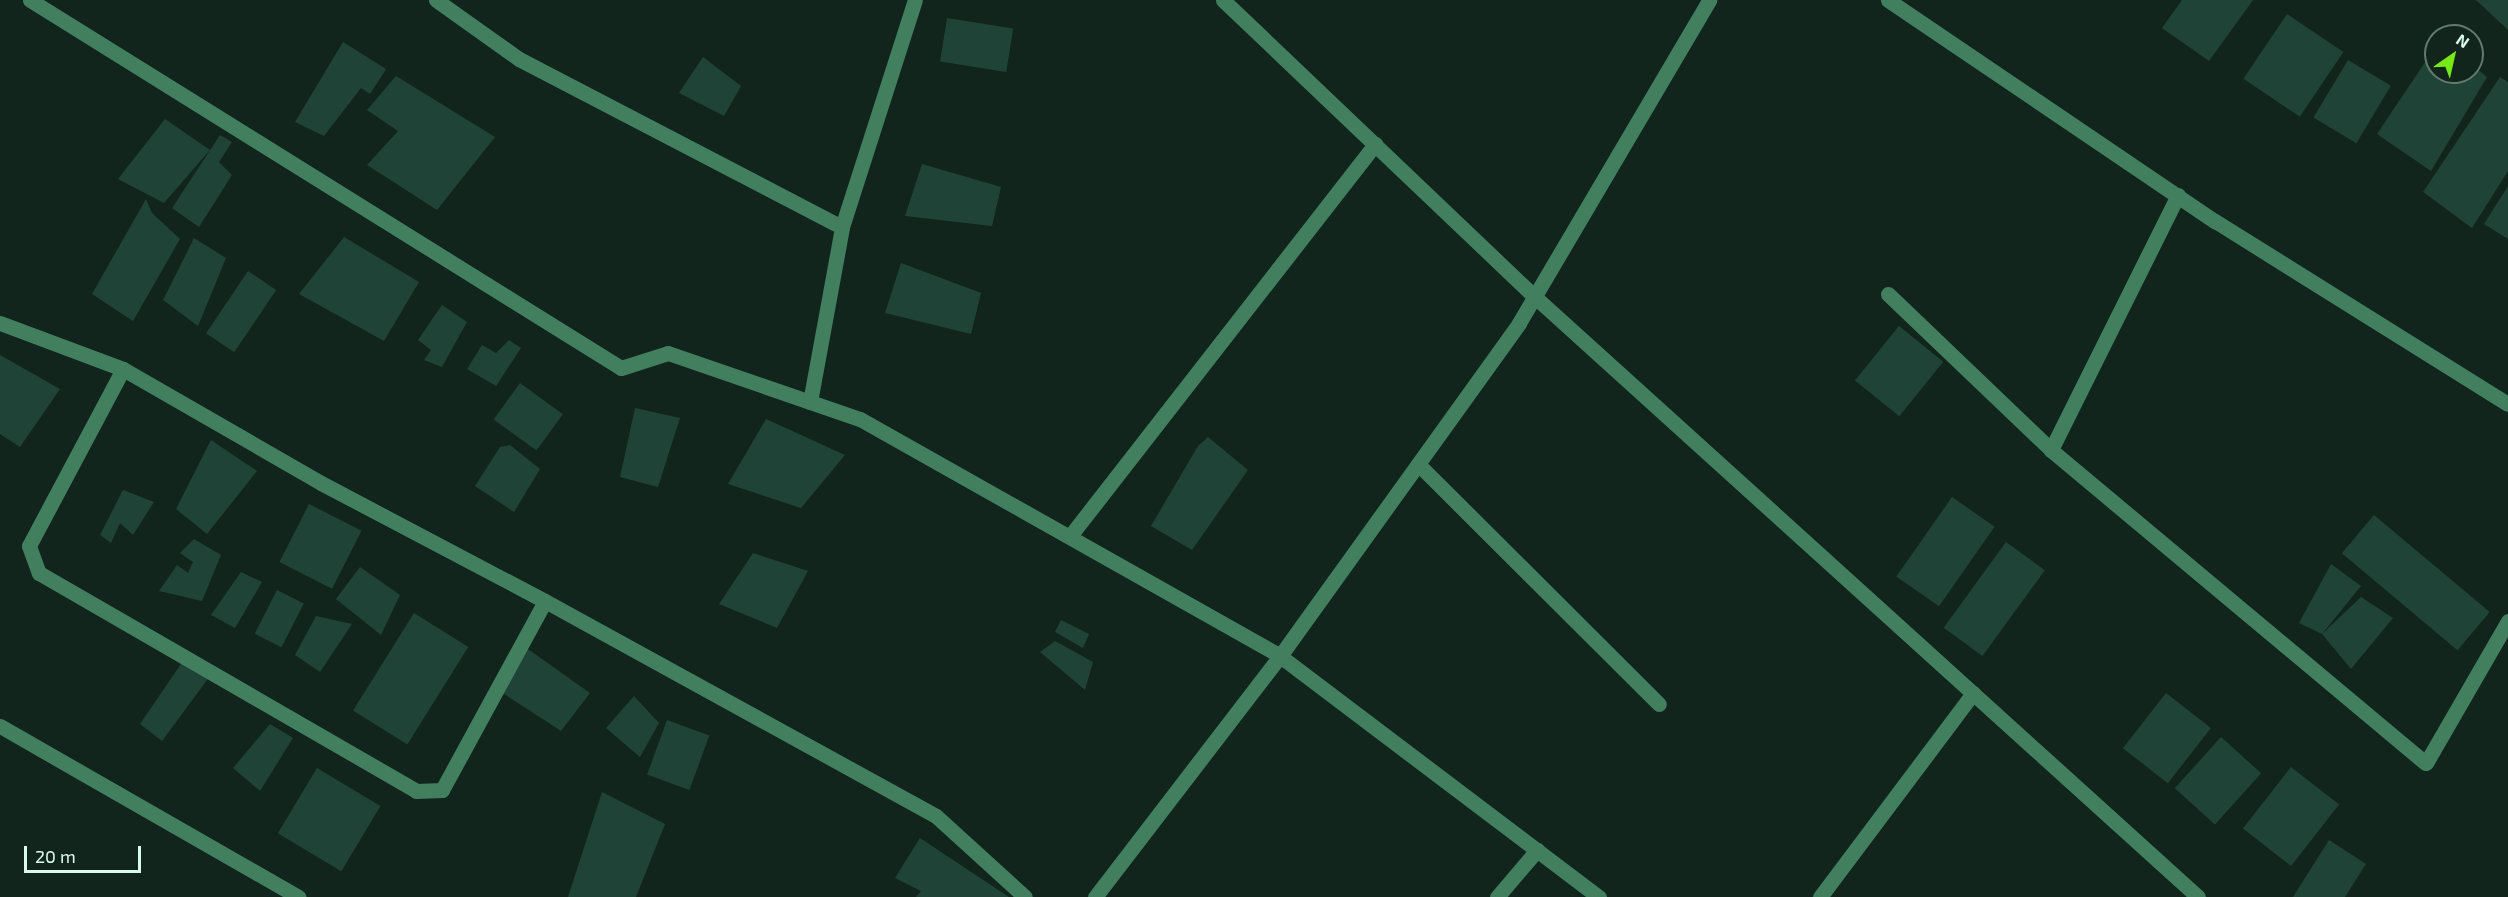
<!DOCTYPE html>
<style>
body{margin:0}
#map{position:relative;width:2508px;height:897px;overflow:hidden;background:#11251d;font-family:"Exo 2",sans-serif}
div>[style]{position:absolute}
.building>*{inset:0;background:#1f4437;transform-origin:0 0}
.minor>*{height:15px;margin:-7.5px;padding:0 7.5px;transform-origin:7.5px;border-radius:7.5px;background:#417f5f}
span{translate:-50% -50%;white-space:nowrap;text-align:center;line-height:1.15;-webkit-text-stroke:4.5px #11251d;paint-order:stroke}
.north{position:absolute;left:2424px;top:24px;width:60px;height:60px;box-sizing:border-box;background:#11251d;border:2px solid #617b70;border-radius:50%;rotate:34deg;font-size:16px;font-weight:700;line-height:24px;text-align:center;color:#d9fbec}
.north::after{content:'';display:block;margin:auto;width:21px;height:27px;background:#76e917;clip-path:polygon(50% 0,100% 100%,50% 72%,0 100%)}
.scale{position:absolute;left:24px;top:846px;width:117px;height:27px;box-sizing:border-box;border:3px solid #d9fbec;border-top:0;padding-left:8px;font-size:18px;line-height:21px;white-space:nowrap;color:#d9fbec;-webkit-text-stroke:4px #11251d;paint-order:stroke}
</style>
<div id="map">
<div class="building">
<div style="clip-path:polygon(2182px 0,2253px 0,2209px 61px,2162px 28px)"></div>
<div style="clip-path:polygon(2476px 0,2508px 0,2508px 30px)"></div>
<div style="left:2287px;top:14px;width:68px;height:78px;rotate:34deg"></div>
<div style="left:947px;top:18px;width:67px;height:44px;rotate:9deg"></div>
<div style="clip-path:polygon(343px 42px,386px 69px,370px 94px,361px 88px,324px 136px,295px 122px)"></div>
<div style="clip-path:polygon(2436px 46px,2436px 72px,2472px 72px,2472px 65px,2487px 77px,2431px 171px,2377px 134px)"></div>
<div style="clip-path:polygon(703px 57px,741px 86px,724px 116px,679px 93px)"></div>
<div style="left:2348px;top:60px;width:50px;height:67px;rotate:31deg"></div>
<div style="clip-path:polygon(396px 76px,495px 137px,437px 210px,367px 165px,398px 131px,367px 110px)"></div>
<div style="clip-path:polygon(2500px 77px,2508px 82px,2508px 171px,2472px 228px,2423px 192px)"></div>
<div style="clip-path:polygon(165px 119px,210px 150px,164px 203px,118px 179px)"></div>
<div style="clip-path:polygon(220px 135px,232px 142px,219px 162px,232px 175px,199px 227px,172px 208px)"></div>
<div style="clip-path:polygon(922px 164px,1001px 187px,992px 226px,905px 216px)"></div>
<div style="clip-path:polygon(2508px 186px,2508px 239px,2484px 224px)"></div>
<div style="clip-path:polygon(146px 199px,152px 213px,180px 239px,133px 321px,92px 294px)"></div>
<div style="clip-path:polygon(344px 237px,419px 282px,384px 341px,299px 294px)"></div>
<div style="clip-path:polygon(194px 238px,226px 258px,198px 326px,163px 300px)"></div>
<div style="clip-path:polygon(901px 263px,981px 293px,971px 334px,885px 313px)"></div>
<div style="left:248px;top:271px;width:34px;height:75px;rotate:34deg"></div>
<div style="clip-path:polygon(442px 305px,467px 322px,442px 367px,424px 360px,431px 350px,418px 340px)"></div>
<div style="left:1899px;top:326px;width:57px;height:70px;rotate:39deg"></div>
<div style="clip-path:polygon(509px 340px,521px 348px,496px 386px,467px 369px,482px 345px,496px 353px)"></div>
<div style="clip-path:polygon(0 355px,60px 389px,20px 447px,0 434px)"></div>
<div style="left:520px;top:383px;width:53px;height:45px;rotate:36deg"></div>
<div style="clip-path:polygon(635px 408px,680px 418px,658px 487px,620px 477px)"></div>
<div style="clip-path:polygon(766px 419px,845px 455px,801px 508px,728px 484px)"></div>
<div style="clip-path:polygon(1208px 437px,1248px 470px,1192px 550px,1151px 526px,1198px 446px)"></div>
<div style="clip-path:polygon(211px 440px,257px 471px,207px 534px,176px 509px)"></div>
<div style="clip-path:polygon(510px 445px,540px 469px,514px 512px,475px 486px,500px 447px)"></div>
<div style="clip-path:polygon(123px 490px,154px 502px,133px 535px,120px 523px,111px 543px,100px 535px)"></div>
<div style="left:1952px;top:497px;width:52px;height:97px;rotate:35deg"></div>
<div style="left:309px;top:504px;width:59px;height:65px;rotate:27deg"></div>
<div style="left:2374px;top:515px;width:151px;height:50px;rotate:40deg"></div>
<div style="clip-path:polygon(194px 539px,221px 555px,202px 601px,159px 591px,177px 565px,188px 573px,193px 562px,180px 553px)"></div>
<div style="left:2006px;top:542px;width:48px;height:106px;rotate:36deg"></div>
<div style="clip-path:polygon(753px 553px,808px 571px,777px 628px,719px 604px)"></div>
<div style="clip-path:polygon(2331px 564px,2361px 586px,2322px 634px,2361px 597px,2393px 618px,2351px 669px,2322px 634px,2299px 623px)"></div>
<div style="clip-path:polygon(360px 567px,400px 595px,381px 635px,336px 599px)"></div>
<div style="clip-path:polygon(241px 572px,262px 582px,235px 628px,211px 615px)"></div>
<div style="left:277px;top:590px;width:30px;height:49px;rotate:27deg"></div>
<div style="left:414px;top:613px;width:64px;height:115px;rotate:32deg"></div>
<div style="clip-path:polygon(316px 616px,352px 624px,320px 672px,295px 655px)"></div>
<div style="clip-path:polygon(1061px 620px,1089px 634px,1083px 648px,1055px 632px)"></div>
<div style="clip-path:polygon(1055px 641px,1093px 662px,1085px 690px,1040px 652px)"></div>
<div style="clip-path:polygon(525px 647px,590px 693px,561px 731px,501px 692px)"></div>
<div style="clip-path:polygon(183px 661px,210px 676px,162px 741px,140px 724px)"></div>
<div style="left:2166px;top:693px;width:57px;height:70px;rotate:38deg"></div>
<div style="clip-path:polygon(634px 696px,659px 723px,640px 757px,606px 728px)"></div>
<div style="left:667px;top:720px;width:45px;height:58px;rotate:20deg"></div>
<div style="clip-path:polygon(270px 724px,293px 738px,260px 791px,233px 768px)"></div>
<div style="left:2221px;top:737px;width:54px;height:69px;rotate:42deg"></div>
<div style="left:2291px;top:767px;width:61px;height:78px;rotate:38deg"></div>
<div style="left:317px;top:768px;width:74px;height:76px;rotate:31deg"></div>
<div style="clip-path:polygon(602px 792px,665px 824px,636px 897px,568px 897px)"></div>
<div style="clip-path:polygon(920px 838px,1009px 897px,916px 897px,921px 891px,895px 878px)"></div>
<div style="clip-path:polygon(2329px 840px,2366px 864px,2345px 897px,2293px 897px)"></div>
</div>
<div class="minor">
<div style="left:30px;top:0;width:696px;rotate:31.91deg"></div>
<div style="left:621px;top:368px;width:49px;rotate:-17.7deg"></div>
<div style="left:668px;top:353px;width:203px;rotate:19deg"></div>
<div style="left:860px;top:419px;width:482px;rotate:29.4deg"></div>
<div style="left:1280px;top:656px;width:400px;rotate:37.1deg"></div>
<div style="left:436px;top:0;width:102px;rotate:35.4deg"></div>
<div style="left:519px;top:59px;width:364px;rotate:27.5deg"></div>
<div style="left:1223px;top:0;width:431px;rotate:43.6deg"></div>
<div style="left:1535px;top:297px;width:894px;rotate:42.14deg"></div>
<div style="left:1888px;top:0;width:395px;rotate:34.1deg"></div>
<div style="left:2215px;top:221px;width:345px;rotate:32deg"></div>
<div style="left:2178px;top:195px;width:285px;rotate:116.5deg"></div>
<div style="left:2051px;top:450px;width:488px;rotate:39.9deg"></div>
<div style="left:2426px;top:763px;width:164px;rotate:-60deg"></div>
<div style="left:1888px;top:294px;width:226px;rotate:43.7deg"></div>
<div style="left:0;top:323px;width:131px;rotate:20.5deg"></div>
<div style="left:123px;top:369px;width:228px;rotate:29.9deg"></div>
<div style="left:321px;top:483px;width:253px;rotate:27.8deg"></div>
<div style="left:545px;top:601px;width:446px;rotate:28.8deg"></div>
<div style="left:936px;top:816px;width:120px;rotate:42.3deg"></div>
<div style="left:123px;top:369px;width:200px;rotate:118deg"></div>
<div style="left:29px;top:546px;width:29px;rotate:70deg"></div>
<div style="left:39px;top:573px;width:435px;rotate:30deg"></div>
<div style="left:416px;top:791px;width:26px;rotate:-2deg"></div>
<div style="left:442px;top:790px;width:215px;rotate:-61.4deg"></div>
<div style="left:810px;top:402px;width:178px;rotate:-79.6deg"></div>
<div style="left:842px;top:227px;width:238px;rotate:-72.2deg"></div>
<div style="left:1418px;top:464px;width:340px;rotate:44.9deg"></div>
<div style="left:1070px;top:536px;width:497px;rotate:-52.1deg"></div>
<div style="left:0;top:726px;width:344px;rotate:29.8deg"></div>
<div style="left:1095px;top:897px;width:304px;rotate:-52.5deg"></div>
<div style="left:1280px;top:656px;width:410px;rotate:-54.3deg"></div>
<div style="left:1519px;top:323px;width:375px;rotate:-59.5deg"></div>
<div style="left:1497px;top:897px;width:62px;rotate:-49.6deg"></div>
<div style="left:1820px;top:897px;width:255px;rotate:-53.1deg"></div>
</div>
<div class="north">N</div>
<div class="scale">20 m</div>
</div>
